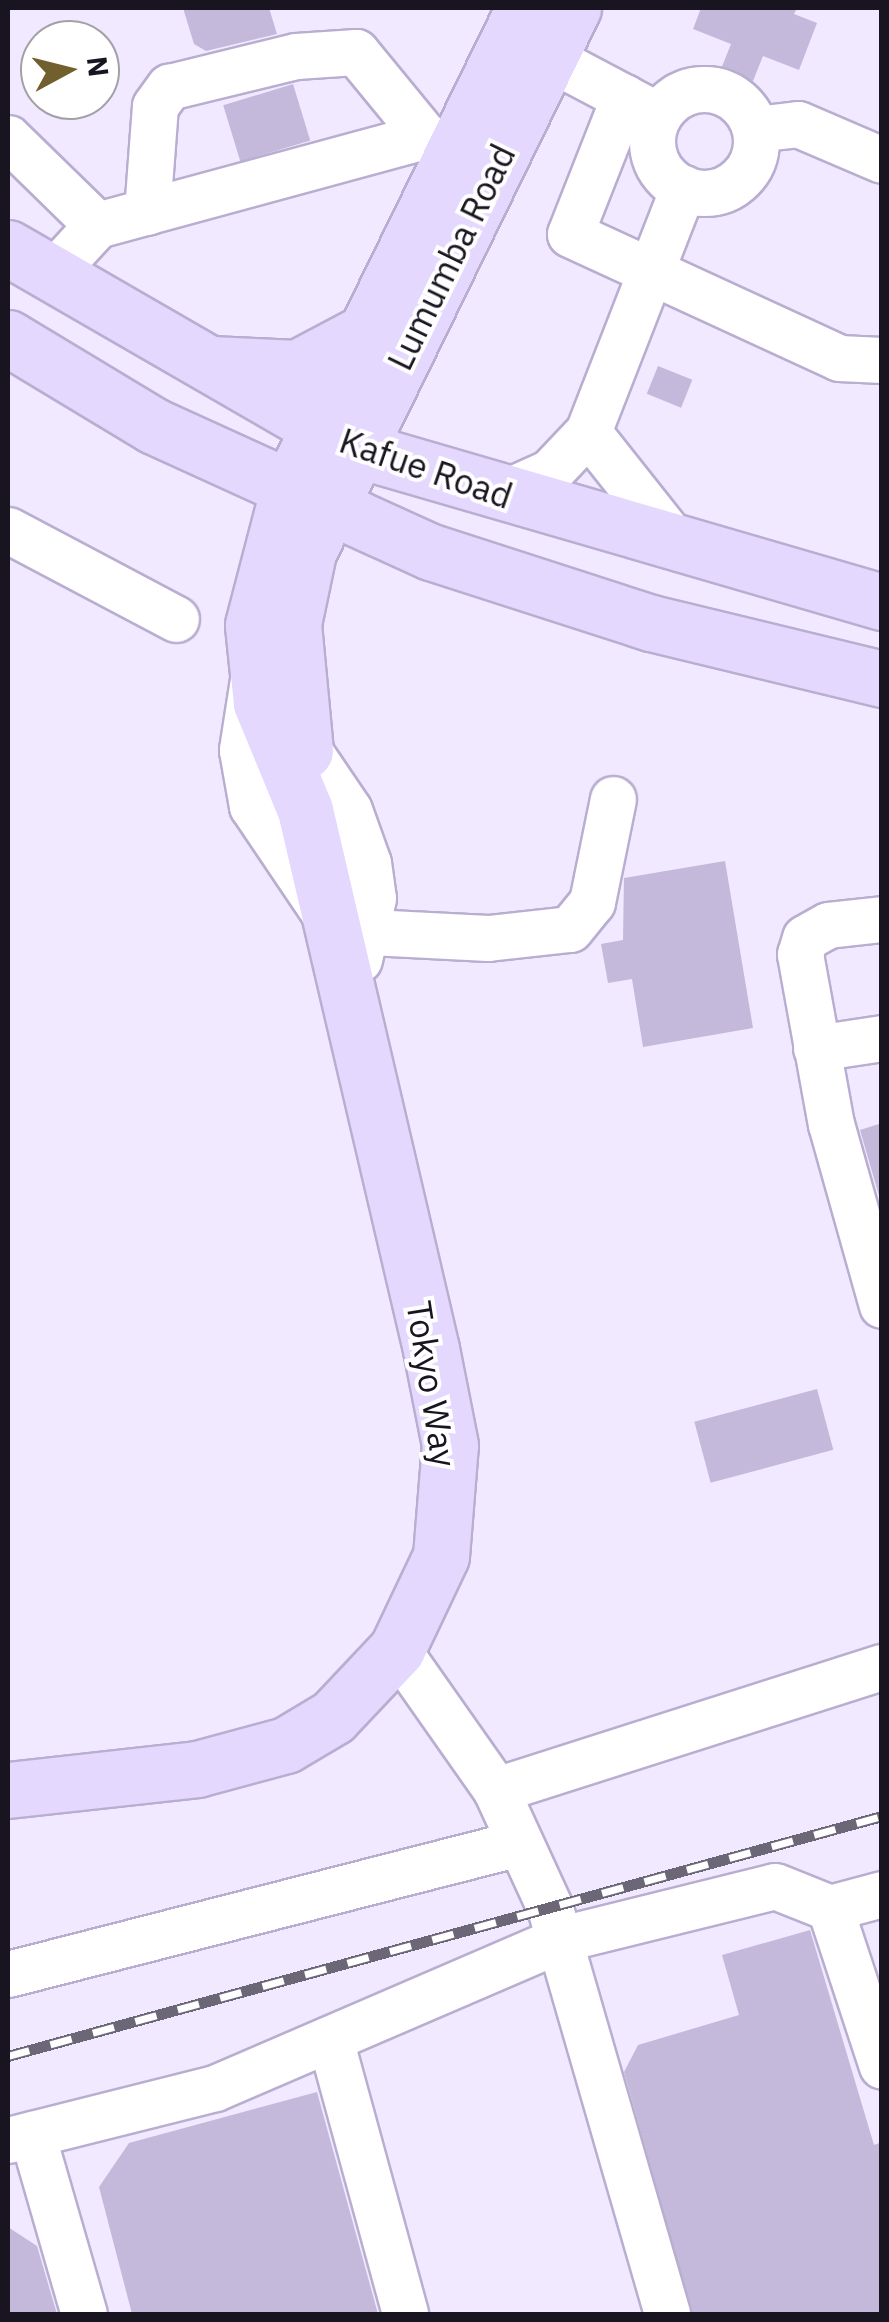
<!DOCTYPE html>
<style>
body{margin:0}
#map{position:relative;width:889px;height:2322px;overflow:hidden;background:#f0e9ff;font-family:"IBM Plex Sans",sans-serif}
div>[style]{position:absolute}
.building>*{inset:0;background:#c4b9db;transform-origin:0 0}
.roads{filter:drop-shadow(2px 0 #b9aed0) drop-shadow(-2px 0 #b9aed0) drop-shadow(0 2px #b9aed0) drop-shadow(0 -2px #b9aed0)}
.minor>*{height:45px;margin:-22.5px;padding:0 22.5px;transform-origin:22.5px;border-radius:22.5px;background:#fff}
.minor>.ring{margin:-22.5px;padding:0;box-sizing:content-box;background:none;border:45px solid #fff;border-radius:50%}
.major>*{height:55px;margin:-27.5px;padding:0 27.5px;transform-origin:27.5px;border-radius:27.5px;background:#e5d8fe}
.rail>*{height:11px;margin-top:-5.5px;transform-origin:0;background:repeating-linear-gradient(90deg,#fff 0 22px,#6c6776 0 44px);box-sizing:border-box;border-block:2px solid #6c6776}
span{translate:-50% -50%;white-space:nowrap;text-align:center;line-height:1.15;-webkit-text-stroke:8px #fff;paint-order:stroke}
.street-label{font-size:35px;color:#181420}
.frame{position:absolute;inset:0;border:10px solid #181420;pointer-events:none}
.north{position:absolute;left:20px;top:20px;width:100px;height:100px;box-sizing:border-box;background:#fff;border:2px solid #a3a1a6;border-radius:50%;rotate:83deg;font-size:28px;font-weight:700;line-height:40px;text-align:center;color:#181420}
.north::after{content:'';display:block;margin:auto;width:35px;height:45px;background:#715f2d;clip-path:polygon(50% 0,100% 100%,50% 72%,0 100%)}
</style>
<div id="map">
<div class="building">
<div style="clip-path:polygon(183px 8px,269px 8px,277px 34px,206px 51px,194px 44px)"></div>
<div style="clip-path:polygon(701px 8px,797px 8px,794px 14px,817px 23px,799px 70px,763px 56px,753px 81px,721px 69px,731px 44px,693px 29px)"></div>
<div style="left:293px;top:84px;width:59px;height:73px;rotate:73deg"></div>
<div style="left:658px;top:366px;width:37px;height:30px;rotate:22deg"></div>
<div style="clip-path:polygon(725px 861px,753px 1028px,643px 1047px,632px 979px,608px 983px,601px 944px,623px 940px,624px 878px)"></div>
<div style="clip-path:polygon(882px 1123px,882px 1206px,860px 1130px)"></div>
<div style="left:817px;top:1389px;width:63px;height:127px;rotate:75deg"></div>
<div style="clip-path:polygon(810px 1930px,874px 2145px,882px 2142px,882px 2314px,692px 2314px,624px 2072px,638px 2045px,739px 2015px,722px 1955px)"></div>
<div style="clip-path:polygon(317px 2092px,378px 2314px,132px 2314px,99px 2187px,129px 2143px)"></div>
<div style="clip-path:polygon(8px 2227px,37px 2246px,57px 2314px,8px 2314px)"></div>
</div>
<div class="roads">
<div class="minor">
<div style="left:521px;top:43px;width:146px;rotate:27.8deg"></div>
<div class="ring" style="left:652px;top:89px;width:59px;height:59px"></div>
<div style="left:624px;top:97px;width:147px;rotate:111.5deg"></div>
<div style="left:570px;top:234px;width:296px;rotate:24.7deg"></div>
<div style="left:839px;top:358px;width:43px;rotate:2.7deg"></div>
<div style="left:755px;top:129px;width:43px;rotate:-6.6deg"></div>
<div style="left:798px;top:124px;width:91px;rotate:23.2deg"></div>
<div style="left:8px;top:138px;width:124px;rotate:44.3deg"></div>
<div style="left:147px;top:212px;width:106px;rotate:-85.7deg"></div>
<div style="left:155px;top:106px;width:24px;rotate:-54deg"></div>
<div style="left:169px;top:87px;width:131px;rotate:-13.7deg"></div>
<div style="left:296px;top:56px;width:60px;rotate:-3.8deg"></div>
<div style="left:356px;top:52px;width:109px;rotate:50.6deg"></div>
<div style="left:51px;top:275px;width:68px;rotate:-47.4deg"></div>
<div style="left:97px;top:225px;width:340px;rotate:-15.2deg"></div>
<div style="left:425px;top:136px;width:35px;rotate:22deg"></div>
<div style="left:588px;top:432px;width:148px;rotate:51.6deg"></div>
<div style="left:499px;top:495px;width:56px;rotate:-24.3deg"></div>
<div style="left:550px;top:472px;width:55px;rotate:-46.5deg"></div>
<div style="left:588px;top:432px;width:262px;rotate:-68.7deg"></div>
<div style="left:8px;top:530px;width:190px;rotate:27.9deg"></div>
<div style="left:254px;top:673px;width:78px;rotate:98.9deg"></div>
<div style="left:242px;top:750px;width:57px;rotate:79.9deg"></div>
<div style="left:252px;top:806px;width:141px;rotate:56deg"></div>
<div style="left:305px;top:745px;width:78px;rotate:55.9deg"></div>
<div style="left:349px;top:810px;width:56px;rotate:70.3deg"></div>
<div style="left:368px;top:863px;width:35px;rotate:82deg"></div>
<div style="left:373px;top:898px;width:63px;rotate:102.9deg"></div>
<div style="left:882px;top:919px;width:54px;rotate:173.7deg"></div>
<div style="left:828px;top:925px;width:26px;rotate:151deg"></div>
<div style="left:805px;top:938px;width:17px;rotate:107deg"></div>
<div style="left:800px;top:954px;width:173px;rotate:79.7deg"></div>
<div style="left:831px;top:1124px;width:188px;rotate:74.3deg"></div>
<div style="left:370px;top:932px;width:118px;rotate:2.9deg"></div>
<div style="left:488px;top:938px;width:82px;rotate:-6.3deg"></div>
<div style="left:570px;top:929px;width:35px;rotate:-51deg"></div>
<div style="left:592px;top:902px;width:105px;rotate:-78.5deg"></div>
<div style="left:816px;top:1048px;width:67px;rotate:-8.6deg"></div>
<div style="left:397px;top:1649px;width:172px;rotate:54.9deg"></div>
<div style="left:496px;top:1790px;width:130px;rotate:65.4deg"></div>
<div style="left:550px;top:1908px;width:423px;rotate:73.9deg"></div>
<div style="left:496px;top:1790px;width:405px;rotate:-17.7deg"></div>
<div style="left:882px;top:1894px;width:54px;rotate:164.9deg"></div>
<div style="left:830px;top:1908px;width:166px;rotate:71.8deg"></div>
<div style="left:8px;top:1974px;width:528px;rotate:-14.38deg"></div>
<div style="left:330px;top:2039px;width:285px;rotate:74.7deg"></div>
<div style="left:32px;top:2134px;width:187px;rotate:73.9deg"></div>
<div style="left:8px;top:2140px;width:213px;rotate:-14.1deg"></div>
<div style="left:215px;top:2088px;width:377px;rotate:-23.3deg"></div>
<div style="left:561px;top:1939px;width:220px;rotate:-13.9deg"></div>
<div style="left:775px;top:1886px;width:59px;rotate:21.8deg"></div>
</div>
<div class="major">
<div style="left:8px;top:248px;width:402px;rotate:30deg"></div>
<div style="left:356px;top:449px;width:548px;rotate:16.22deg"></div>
<div style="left:8px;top:338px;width:170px;rotate:31.1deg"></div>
<div style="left:154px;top:426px;width:304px;rotate:24.5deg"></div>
<div style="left:431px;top:552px;width:231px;rotate:17.9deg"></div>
<div style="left:651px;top:623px;width:238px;rotate:13.6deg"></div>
<div style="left:211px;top:364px;width:86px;rotate:2.7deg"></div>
<div style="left:297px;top:368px;width:79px;rotate:-27.9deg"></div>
<div style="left:305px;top:751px;width:128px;rotate:-95.4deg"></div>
<div style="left:293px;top:624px;width:74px;rotate:-78.2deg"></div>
<div style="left:308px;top:552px;width:605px;rotate:-64.03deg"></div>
<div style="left:8px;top:1790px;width:190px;rotate:-6.3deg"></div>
<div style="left:197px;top:1769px;width:92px;rotate:-15.1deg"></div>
<div style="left:286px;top:1745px;width:55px;rotate:-30.8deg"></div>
<div style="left:333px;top:1717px;width:93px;rotate:-46.7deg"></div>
<div style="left:397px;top:1649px;width:103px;rotate:-64.7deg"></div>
<div style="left:441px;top:1556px;width:111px;rotate:-85.4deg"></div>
<div style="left:450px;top:1445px;width:98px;rotate:-101.2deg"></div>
<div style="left:431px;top:1349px;width:554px;rotate:-103.16deg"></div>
<div style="left:305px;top:810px;width:116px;rotate:-112.4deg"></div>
<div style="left:261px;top:703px;width:78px;rotate:-95.9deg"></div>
<div style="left:253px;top:625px;width:138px;rotate:-75.4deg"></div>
<div style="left:288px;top:491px;width:538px;rotate:-63.96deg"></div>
</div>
</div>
<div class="rail">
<div style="left:8px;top:2056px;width:906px;rotate:-15.35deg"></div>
</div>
<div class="street-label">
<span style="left:451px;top:257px;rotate:-64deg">Lumumba Road</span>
<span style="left:426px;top:468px;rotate:19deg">Kafue Road</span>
<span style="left:432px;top:1384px;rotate:81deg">Tokyo Way</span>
</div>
<div class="frame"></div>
<div class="north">N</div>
</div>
